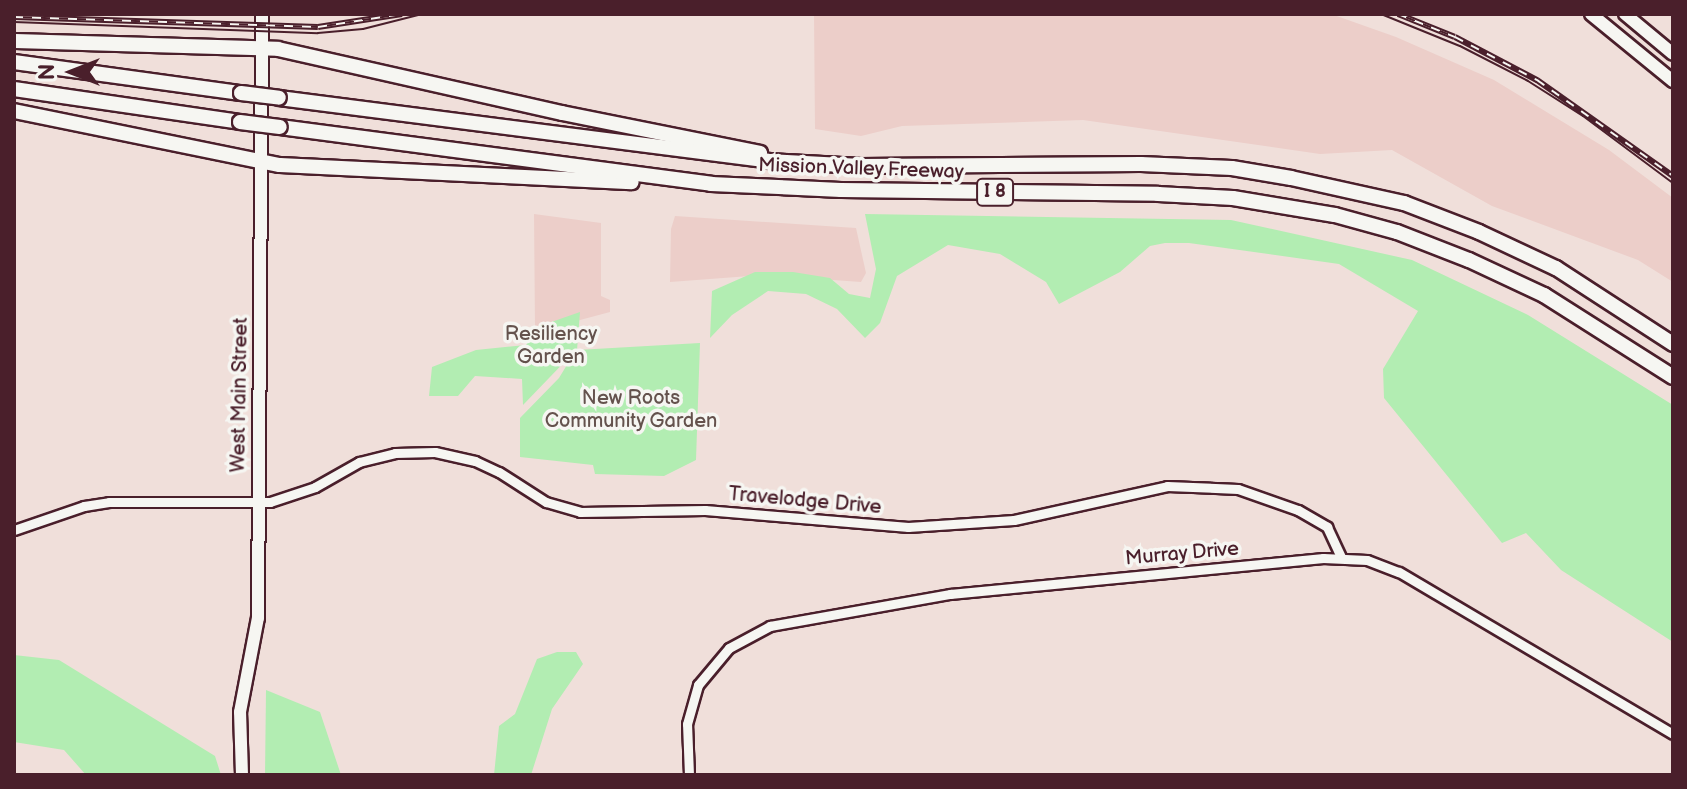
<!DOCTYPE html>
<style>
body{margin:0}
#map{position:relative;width:1687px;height:789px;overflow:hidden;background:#f0dfda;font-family:"Balsamiq Sans",sans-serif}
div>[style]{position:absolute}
.built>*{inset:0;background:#eccec9}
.green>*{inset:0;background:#b2edb2}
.roads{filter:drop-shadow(2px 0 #4a1f2b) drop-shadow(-2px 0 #4a1f2b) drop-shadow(0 2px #4a1f2b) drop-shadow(0 -2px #4a1f2b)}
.minor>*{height:9px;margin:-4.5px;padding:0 4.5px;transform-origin:4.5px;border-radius:4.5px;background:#f6f6f2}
.major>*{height:12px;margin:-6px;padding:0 6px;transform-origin:6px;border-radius:6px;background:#f6f6f2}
.highway>*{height:14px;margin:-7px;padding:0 7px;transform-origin:7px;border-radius:7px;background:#f6f6f2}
.tram>*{height:2px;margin:-1px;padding:0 1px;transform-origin:1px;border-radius:1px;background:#4a1f2b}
.rail>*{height:6px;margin-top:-3px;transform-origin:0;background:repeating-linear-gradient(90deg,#f6f6f2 0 9px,#4a1f2b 0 18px);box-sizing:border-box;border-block:2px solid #4a1f2b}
.bridges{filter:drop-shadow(2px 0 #4a1f2b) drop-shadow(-2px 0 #4a1f2b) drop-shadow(0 2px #4a1f2b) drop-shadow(0 -2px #4a1f2b)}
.highway-bridge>*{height:14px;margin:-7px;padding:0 7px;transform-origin:7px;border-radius:7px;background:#f6f6f2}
span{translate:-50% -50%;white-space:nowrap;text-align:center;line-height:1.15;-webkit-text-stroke:7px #f6f6f2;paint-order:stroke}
.shield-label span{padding:2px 6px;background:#f6f6f2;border:2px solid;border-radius:6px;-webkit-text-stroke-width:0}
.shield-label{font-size:18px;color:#4a1f2b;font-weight:700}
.street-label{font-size:20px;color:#4a1f2b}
.park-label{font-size:20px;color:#64524d}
.frame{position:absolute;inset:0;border:16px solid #4a1f2b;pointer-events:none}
.north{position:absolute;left:32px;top:32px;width:80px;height:80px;-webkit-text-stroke:6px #f6f6f2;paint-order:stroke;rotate:270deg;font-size:22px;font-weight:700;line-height:32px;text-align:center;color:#4a1f2b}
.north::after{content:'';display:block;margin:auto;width:28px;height:36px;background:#4a1f2b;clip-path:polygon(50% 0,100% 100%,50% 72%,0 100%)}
</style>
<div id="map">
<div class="built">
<div style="clip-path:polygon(814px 14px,1331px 14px,1396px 37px,1494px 80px,1609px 150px,1673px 198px,1673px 282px,1638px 260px,1492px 206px,1392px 150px,1320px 154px,1083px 120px,902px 126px,861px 136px,815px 129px)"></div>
<div style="clip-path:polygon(534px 214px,601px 223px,601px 296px,610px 300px,610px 312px,539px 331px,535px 327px)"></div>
<div style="clip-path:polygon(675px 216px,856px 228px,866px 273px,861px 282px,763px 275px,670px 282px,671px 229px)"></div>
</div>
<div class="green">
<div style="clip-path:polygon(865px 214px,1231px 220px,1412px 260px,1528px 315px,1673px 405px,1673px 642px,1561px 570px,1526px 533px,1502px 543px,1384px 398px,1383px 369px,1418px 311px,1339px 264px,1189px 243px,1165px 243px,1150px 246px,1120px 272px,1059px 304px,1046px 282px,1000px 254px,948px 245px,897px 276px,880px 323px,865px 338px,837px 309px,806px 294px,768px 291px,732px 315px,710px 338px,712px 291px,755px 272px,793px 272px,830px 278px,849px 294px,870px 298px,876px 269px)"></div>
<div style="clip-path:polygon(580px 312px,577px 350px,700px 343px,696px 460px,664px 476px,595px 474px,593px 465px,520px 457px,520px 418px,559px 378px,576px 350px,523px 405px,522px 379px,475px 376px,458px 396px,429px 396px,432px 367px,476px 350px,526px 345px,537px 327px)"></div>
<div style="clip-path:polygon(557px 652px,576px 652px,583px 664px,552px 709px,531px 775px,494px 775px,499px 726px,515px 714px,537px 659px)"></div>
<div style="clip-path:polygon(14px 655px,59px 660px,215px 756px,221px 775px,86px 775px,64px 750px,14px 742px)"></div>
<div style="clip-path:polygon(266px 690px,320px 712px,341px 775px,265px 775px)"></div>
</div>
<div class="roads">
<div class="minor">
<div style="left:14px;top:530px;width:74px;rotate:-18.9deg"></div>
<div style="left:84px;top:506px;width:25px;rotate:-9deg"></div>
<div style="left:109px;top:502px;width:161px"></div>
<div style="left:270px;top:502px;width:47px;rotate:-18.4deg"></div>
<div style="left:315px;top:487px;width:51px;rotate:-29.6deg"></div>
<div style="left:359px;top:462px;width:37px;rotate:-14deg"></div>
<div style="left:395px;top:453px;width:40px;rotate:-1.4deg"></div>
<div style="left:435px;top:452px;width:41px;rotate:12.7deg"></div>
<div style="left:475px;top:461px;width:26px;rotate:25deg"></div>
<div style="left:499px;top:472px;width:56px;rotate:32.6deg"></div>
<div style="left:546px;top:502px;width:35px;rotate:16deg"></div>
<div style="left:580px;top:512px;width:125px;rotate:-0.9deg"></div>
<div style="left:705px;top:510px;width:204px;rotate:4.8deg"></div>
<div style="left:908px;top:527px;width:106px;rotate:-3.8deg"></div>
<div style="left:1014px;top:520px;width:157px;rotate:-12.5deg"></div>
<div style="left:1167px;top:486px;width:71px;rotate:2.4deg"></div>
<div style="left:1238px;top:489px;width:64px;rotate:19.3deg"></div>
<div style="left:1298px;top:510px;width:34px;rotate:30deg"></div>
<div style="left:1327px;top:527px;width:33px;rotate:65deg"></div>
<div style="left:689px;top:775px;width:51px;rotate:-92.2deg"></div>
<div style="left:687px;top:724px;width:41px;rotate:-74.2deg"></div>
<div style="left:698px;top:685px;width:48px;rotate:-50deg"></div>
<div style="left:729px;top:648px;width:47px;rotate:-28.2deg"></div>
<div style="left:770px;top:626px;width:183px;rotate:-10.1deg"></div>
<div style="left:950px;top:594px;width:375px;rotate:-5.5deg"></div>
<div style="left:1323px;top:558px;width:44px;rotate:2.6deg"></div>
<div style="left:1367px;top:560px;width:34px;rotate:21deg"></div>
<div style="left:1399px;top:572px;width:318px;rotate:30.6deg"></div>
</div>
<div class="major">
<div style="left:1591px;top:14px;width:106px;rotate:39.3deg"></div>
<div style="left:1625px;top:14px;width:62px;rotate:39.8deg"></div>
<div style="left:242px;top:775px;width:63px;rotate:-91.8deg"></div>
<div style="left:240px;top:712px;width:96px;rotate:-79.2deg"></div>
<div style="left:258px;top:618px;width:604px;rotate:-89.62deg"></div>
</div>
<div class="highway">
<div style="left:14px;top:41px;width:264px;rotate:1.7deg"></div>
<div style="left:278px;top:49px;width:291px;rotate:12.7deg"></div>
<div style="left:562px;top:113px;width:202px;rotate:11.4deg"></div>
<div style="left:14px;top:62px;width:229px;rotate:7.8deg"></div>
<div style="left:14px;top:89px;width:228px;rotate:8.3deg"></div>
<div style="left:279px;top:98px;width:493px;rotate:7.3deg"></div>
<div style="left:768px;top:161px;width:93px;rotate:3.1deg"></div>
<div style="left:861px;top:166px;width:280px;rotate:-0.4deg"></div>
<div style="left:1141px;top:164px;width:91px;rotate:2.5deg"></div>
<div style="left:1232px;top:168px;width:60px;rotate:9.6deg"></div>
<div style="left:1291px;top:178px;width:116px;rotate:12.5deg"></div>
<div style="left:1404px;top:203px;width:80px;rotate:21.1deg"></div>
<div style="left:1479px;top:232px;width:85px;rotate:25.1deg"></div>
<div style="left:1556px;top:268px;width:140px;rotate:33deg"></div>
<div style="left:14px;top:111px;width:271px;rotate:11.5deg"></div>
<div style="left:280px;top:165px;width:352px;rotate:2.8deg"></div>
<div style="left:280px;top:127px;width:435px;rotate:7.5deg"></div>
<div style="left:711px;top:184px;width:130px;rotate:2.6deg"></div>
<div style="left:841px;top:190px;width:317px;rotate:0.7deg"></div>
<div style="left:1158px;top:194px;width:75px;rotate:3.1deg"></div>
<div style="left:1233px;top:198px;width:103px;rotate:9.5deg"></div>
<div style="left:1335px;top:215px;width:64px;rotate:15.3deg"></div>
<div style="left:1397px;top:232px;width:77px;rotate:21.3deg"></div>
<div style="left:1469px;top:260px;width:83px;rotate:25deg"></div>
<div style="left:1544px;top:295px;width:153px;rotate:32.4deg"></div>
</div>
</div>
<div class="tram">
<div style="left:1381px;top:14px;width:85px;rotate:22.1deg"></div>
<div style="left:1460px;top:46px;width:76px;rotate:27.2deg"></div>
<div style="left:1528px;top:81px;width:65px;rotate:32.5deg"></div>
<div style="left:1583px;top:116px;width:112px;rotate:36.7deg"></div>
<div style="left:14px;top:22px;width:304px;rotate:2.1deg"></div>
<div style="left:318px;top:33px;width:45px;rotate:-5.1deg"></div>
<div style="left:363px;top:29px;width:61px;rotate:-14.3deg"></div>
</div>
<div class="rail">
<div style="left:1398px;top:14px;width:61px;rotate:22deg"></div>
<div style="left:1455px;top:37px;width:93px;rotate:27.7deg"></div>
<div style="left:1537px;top:80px;width:166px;rotate:35.2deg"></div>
<div style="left:14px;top:17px;width:304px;rotate:1.9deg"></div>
<div style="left:318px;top:27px;width:85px;rotate:-8.8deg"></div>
</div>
<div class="bridges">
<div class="highway-bridge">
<div style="left:241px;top:93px;width:38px;rotate:7deg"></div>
<div style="left:240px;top:122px;width:40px;rotate:7.1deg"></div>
</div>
</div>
<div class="shield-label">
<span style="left:995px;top:192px">I 8</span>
</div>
<div class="street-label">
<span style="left:861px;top:169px;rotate:2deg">Mission Valley Freeway</span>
<span style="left:240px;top:395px;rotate:-89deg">West Main Street</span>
<span style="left:805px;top:501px;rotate:5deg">Travelodge Drive</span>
<span style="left:1182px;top:554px;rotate:-5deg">Murray Drive</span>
</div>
<div class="park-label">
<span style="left:551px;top:346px">Resiliency<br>Garden</span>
<span style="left:631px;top:410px">New Roots<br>Community Garden</span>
</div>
<div class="frame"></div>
<div class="north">N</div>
</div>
